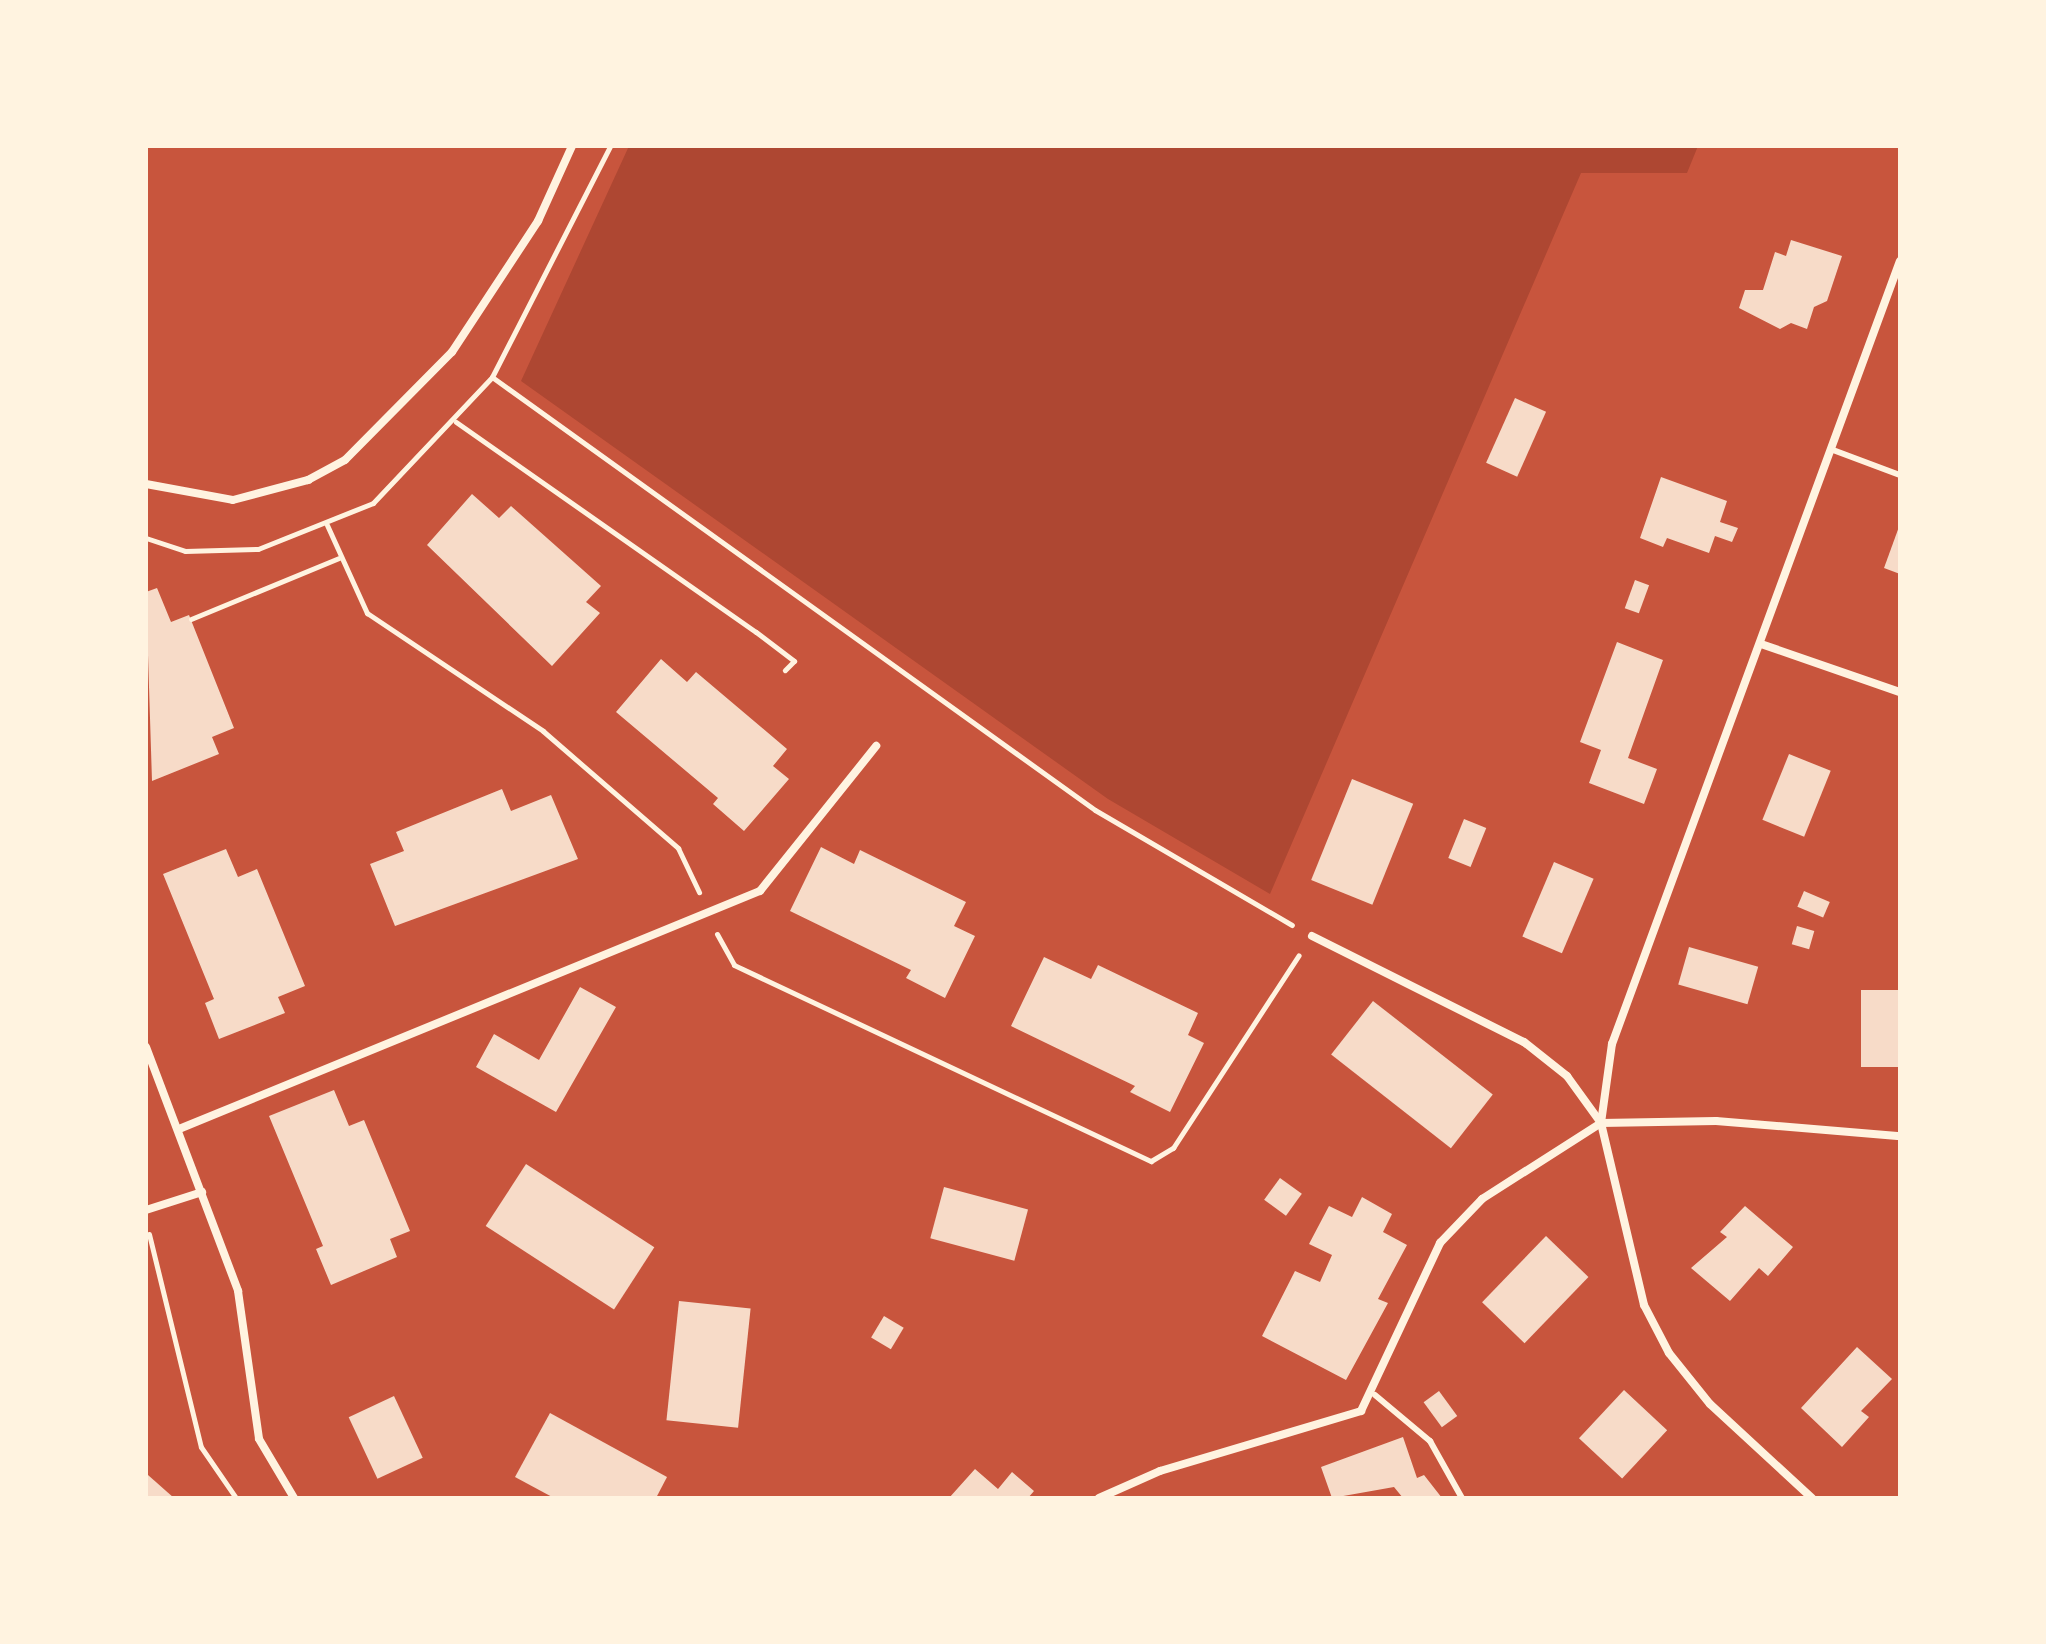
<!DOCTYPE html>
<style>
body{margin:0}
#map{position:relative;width:2046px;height:1644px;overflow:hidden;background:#c8553d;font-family:Quicksand,sans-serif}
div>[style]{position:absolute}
.green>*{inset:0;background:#ae4732}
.building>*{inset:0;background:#f7dbc8;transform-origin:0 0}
.path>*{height:5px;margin:-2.5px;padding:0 2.5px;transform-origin:2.5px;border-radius:2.5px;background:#fff3e0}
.service>*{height:6px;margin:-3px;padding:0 3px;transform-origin:3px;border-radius:3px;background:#fff3e0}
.minor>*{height:8px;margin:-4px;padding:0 4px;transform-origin:4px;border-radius:4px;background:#fff3e0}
span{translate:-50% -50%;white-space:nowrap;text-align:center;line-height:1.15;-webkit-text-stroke:7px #fff3e0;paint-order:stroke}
.frame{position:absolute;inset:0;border:148px solid #fff3e0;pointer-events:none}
</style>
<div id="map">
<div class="green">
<div style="clip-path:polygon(629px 146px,1698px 146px,1687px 173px,1581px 173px,1270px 894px,1108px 799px,521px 381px)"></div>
</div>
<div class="building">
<div style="clip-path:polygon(1791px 240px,1842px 256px,1827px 301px,1814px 307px,1807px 329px,1791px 323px,1780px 329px,1739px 308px,1745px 290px,1763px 290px,1775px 252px,1786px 256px)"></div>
<div style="left:1515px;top:398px;width:34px;height:71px;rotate:24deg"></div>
<div style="clip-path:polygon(1661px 477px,1727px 501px,1720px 522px,1738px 528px,1732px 542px,1715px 536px,1709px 553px,1667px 538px,1663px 547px,1640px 538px)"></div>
<div style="clip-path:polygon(472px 494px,499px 518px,511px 506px,601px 586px,586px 602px,600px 613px,552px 666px,427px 545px)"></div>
<div style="clip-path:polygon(1900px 524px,1900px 574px,1884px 568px)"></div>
<div style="left:1635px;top:580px;width:15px;height:30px;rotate:20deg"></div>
<div style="clip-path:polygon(157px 588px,171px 622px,189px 615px,234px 728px,212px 737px,219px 754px,152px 781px,146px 592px)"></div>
<div style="clip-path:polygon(1617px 642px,1663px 660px,1628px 758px,1657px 769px,1644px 804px,1589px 783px,1601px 750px,1580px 742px)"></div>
<div style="clip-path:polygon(661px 659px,687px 682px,696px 672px,787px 749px,773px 766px,789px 779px,744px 831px,713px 804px,718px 798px,616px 712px)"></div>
<div style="left:1789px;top:754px;width:45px;height:71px;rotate:22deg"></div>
<div style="left:1352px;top:779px;width:66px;height:109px;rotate:22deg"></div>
<div style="clip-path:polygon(502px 789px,511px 811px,551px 795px,578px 859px,395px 926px,370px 864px,404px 851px,396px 832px)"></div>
<div style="left:1464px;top:819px;width:24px;height:42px;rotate:22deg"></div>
<div style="clip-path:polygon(821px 847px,854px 864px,860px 850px,966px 902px,954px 926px,975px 936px,945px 998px,906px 978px,911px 970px,790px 911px)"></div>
<div style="clip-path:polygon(226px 849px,238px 877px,257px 869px,305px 986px,278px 997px,285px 1013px,219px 1039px,205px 1003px,214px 999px,163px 874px)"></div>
<div style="left:1554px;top:862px;width:43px;height:81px;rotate:23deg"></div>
<div style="left:1804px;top:891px;width:28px;height:17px;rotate:23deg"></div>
<div style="left:1797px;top:926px;width:18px;height:19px;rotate:16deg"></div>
<div style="left:1689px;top:947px;width:72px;height:39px;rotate:16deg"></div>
<div style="clip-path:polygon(1044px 957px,1091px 979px,1098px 965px,1198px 1013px,1188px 1035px,1204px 1043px,1170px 1112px,1130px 1092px,1135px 1086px,1011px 1026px)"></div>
<div style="clip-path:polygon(580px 987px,616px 1007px,556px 1112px,476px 1067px,494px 1034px,539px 1060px)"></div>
<div style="left:1900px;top:990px;width:77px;height:39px;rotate:90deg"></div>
<div style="left:1373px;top:1001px;width:152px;height:68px;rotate:38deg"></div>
<div style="clip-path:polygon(334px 1090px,349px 1126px,364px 1120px,410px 1231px,390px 1239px,397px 1257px,331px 1285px,316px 1249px,323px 1246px,269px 1116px)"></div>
<div style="left:526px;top:1164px;width:153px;height:74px;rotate:33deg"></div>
<div style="left:1280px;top:1178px;width:27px;height:27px;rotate:36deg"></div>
<div style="left:944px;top:1187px;width:87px;height:53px;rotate:15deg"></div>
<div style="clip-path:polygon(1362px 1197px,1392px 1214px,1383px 1232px,1407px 1245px,1378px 1299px,1388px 1303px,1346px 1380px,1262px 1336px,1295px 1271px,1320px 1282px,1332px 1255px,1309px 1244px,1329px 1206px,1352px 1217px)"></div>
<div style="clip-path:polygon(1745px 1206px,1793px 1247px,1768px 1276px,1759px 1268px,1730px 1301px,1691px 1268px,1727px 1237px,1720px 1232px)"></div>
<div style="left:1546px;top:1236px;width:59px;height:92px;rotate:44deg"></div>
<div style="left:679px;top:1301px;width:72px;height:120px;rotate:6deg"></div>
<div style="left:884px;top:1316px;width:23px;height:25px;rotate:31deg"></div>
<div style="clip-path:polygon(1857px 1347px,1892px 1379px,1861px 1411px,1869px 1417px,1842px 1447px,1801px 1408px)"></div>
<div style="left:1624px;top:1390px;width:59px;height:66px;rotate:43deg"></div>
<div style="left:1439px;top:1391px;width:31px;height:19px;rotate:54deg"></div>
<div style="left:394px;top:1396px;width:68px;height:50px;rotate:65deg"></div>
<div style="clip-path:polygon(550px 1413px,667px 1477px,656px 1498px,554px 1498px,515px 1477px)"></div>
<div style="clip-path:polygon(1403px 1437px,1417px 1478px,1424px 1475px,1442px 1498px,1403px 1498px,1394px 1487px,1332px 1498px,1321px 1467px)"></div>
<div style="clip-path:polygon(975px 1469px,998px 1489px,1012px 1472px,1034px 1491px,1028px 1498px,949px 1498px)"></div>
<div style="clip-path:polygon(148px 1475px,174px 1498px,146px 1498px)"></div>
</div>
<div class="path">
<div style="left:492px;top:377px;width:742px;rotate:35.68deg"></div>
<div style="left:1095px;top:810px;width:228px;rotate:30.3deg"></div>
<div style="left:456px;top:422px;width:366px;rotate:35deg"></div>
<div style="left:756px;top:632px;width:48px;rotate:37.3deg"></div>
<div style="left:794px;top:661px;width:13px;rotate:135deg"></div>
<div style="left:327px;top:525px;width:97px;rotate:65.6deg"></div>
<div style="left:367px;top:613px;width:212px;rotate:33.8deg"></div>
<div style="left:543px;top:731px;width:179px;rotate:40.9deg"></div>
<div style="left:678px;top:848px;width:49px;rotate:64.5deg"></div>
<div style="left:146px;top:538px;width:41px;rotate:18.4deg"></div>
<div style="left:185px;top:551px;width:73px;rotate:-1.6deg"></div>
<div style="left:258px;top:549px;width:124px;rotate:-21.8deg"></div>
<div style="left:373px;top:503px;width:173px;rotate:-46.6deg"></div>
<div style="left:492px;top:377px;width:259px;rotate:-62.9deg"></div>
<div style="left:191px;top:619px;width:160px;rotate:-22.4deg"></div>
<div style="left:717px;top:934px;width:35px;rotate:61deg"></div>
<div style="left:734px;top:965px;width:461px;rotate:25.2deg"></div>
<div style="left:1151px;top:1161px;width:26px;rotate:-31deg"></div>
<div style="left:1173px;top:1148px;width:230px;rotate:-56.9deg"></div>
<div style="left:149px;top:1234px;width:219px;rotate:76.3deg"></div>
<div style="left:201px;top:1447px;width:62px;rotate:55.5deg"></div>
</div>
<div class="service">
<div style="left:1833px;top:450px;width:72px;rotate:20.5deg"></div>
<div style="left:1375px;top:1395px;width:72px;rotate:39.9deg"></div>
<div style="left:1430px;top:1441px;width:65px;rotate:60.7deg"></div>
</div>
<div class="minor">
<div style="left:146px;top:484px;width:88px;rotate:10.4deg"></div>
<div style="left:233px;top:500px;width:78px;rotate:-14.9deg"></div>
<div style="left:308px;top:480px;width:42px;rotate:-28.4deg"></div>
<div style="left:345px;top:460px;width:152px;rotate:-45.3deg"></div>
<div style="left:452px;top:352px;width:157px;rotate:-56.7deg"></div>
<div style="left:538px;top:221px;width:82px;rotate:-65.6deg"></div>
<div style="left:1761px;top:644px;width:147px;rotate:19.1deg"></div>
<div style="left:1312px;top:936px;width:237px;rotate:26.6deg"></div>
<div style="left:1524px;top:1042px;width:55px;rotate:38.3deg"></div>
<div style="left:1567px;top:1076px;width:58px;rotate:54.1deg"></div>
<div style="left:1601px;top:1123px;width:187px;rotate:76.7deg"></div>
<div style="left:1644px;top:1305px;width:54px;rotate:62.5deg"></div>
<div style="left:1669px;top:1353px;width:65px;rotate:51.2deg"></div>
<div style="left:1710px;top:1404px;width:139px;rotate:42.7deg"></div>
<div style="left:146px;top:1047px;width:261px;rotate:69.3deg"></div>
<div style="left:238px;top:1291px;width:149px;rotate:81.9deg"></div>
<div style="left:259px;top:1439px;width:69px;rotate:59.3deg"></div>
<div style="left:1601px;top:1123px;width:80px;rotate:-82.1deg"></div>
<div style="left:1612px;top:1044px;width:834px;rotate:-69.81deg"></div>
<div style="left:179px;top:1129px;width:628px;rotate:-22.28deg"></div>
<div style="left:760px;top:891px;width:186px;rotate:-51.3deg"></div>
<div style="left:146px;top:1210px;width:59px;rotate:-17.8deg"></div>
<div style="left:1099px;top:1498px;width:67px;rotate:-23.9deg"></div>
<div style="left:1160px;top:1471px;width:210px;rotate:-16.6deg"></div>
<div style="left:1361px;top:1411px;width:186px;rotate:-64.8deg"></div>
<div style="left:1440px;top:1243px;width:61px;rotate:-46.3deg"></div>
<div style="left:1482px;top:1199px;width:141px;rotate:-32.6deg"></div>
<div style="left:1601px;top:1123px;width:115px;rotate:-1deg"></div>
<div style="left:1716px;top:1121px;width:185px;rotate:4.7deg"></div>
</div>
<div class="frame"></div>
</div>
